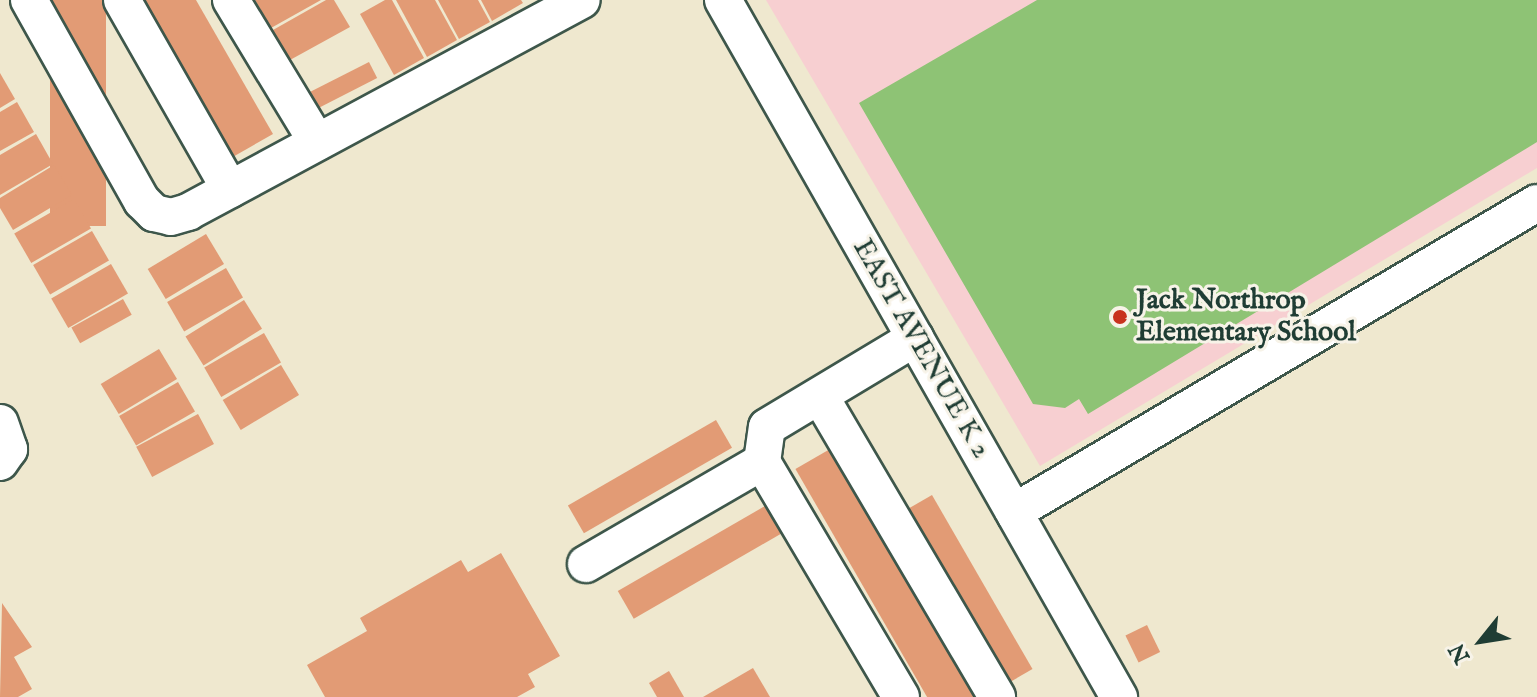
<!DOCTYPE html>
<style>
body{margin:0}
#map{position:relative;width:1537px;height:697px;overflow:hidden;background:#efe8cf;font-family:"IM FELL English",serif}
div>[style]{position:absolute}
.built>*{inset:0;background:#f7cfd1}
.green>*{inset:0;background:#8ec375}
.building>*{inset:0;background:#e29b75;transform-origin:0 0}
.roads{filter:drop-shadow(2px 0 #3e574b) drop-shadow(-2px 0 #3e574b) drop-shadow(0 2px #3e574b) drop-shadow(0 -2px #3e574b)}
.minor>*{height:36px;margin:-18px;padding:0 18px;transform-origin:18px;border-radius:18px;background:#fff}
.dots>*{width:22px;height:22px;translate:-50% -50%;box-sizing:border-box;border:4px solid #f7f3e8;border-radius:50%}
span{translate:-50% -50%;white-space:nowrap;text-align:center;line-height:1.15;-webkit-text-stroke:6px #f7f3e8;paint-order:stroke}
.poi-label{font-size:28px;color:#1f3d34;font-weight:700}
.left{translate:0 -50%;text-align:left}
.street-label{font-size:28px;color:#1f3d34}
.north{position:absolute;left:1441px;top:601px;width:80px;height:80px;-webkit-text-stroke:6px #f7f3e8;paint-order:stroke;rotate:240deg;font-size:22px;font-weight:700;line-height:32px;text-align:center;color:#1f3d34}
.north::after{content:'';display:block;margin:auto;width:28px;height:36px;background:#1f3d34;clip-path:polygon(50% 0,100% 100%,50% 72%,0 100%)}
</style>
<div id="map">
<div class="built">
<div style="clip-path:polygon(766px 0,1537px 0,1537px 168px,1040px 466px)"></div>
</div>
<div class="green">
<div style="clip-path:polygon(1037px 0,1537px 0,1537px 142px,1088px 414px,1079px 399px,1065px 408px,1033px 404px,859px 103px)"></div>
</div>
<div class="building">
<div style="left:50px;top:0;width:56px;height:226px"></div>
<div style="clip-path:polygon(140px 0,196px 0,273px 134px,231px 158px)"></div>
<div style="clip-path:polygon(255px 0,321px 0,271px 28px)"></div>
<div style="clip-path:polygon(326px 0,334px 0,350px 27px,290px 60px,273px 30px)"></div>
<div style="clip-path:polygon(385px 0,392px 0,424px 58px,394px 75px,360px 14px)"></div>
<div style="clip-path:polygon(396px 0,435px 0,457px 40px,427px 57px)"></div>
<div style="clip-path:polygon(438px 0,478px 0,490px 22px,459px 39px)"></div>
<div style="clip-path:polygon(481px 0,521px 0,523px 3px,492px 21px)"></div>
<div style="left:369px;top:62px;width:18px;height:68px;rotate:63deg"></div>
<div style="clip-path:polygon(0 73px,15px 99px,0 108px)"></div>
<div style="clip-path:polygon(17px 102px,34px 132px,0 151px,0 112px)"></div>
<div style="clip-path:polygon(36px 134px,53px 164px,0 195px,0 155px)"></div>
<div style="clip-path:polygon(54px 165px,72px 195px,13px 230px,0 208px,0 198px)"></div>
<div style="left:74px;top:199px;width:34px;height:69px;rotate:60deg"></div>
<div style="left:92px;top:231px;width:34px;height:68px;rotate:60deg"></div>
<div style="left:206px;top:234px;width:35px;height:68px;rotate:59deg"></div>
<div style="left:111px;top:264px;width:34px;height:69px;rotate:60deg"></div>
<div style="left:226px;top:268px;width:34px;height:68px;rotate:60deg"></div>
<div style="left:123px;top:299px;width:18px;height:59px;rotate:61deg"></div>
<div style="left:244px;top:300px;width:34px;height:69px;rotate:58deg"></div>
<div style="left:264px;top:333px;width:34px;height:69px;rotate:60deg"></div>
<div style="left:159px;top:349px;width:35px;height:68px;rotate:59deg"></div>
<div style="left:281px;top:365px;width:35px;height:68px;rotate:59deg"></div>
<div style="left:178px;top:382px;width:34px;height:68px;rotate:60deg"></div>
<div style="left:198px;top:414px;width:34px;height:70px;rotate:62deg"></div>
<div style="left:716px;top:420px;width:32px;height:171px;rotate:60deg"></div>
<div style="left:837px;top:445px;width:291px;height:48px;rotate:60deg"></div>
<div style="left:932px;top:495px;width:201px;height:33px;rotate:60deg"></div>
<div style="left:765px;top:506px;width:32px;height:170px;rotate:60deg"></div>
<div style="clip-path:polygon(501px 553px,560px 656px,528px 674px,535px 687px,517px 697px,325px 697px,307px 665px,367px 631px,360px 618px,461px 560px,468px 572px)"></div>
<div style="clip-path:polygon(2px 603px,32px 647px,14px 657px,32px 689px,18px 697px,0 697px)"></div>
<div style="left:1147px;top:625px;width:30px;height:24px;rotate:64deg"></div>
<div style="clip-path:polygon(753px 668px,770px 697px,703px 697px)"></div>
<div style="clip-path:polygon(669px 671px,684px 697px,657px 697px,649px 683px)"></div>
</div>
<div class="roads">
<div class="minor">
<div style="left:29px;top:0;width:231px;rotate:60.7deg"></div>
<div style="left:142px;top:201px;width:17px;rotate:45deg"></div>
<div style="left:154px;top:213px;width:17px;rotate:13deg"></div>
<div style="left:171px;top:217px;width:18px;rotate:-16deg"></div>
<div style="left:188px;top:212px;width:447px;rotate:-28.3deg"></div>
<div style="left:122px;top:0;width:218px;rotate:60.3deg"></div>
<div style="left:231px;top:0;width:166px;rotate:58.8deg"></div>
<div style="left:723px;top:0;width:802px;rotate:60.4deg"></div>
<div style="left:827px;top:392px;width:11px;rotate:105deg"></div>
<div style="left:824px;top:403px;width:341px;rotate:59.5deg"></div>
<div style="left:0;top:423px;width:28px;rotate:71deg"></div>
<div style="left:9px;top:449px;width:16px;rotate:125deg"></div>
<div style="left:1014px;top:512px;width:607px;rotate:-30.58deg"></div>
<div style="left:586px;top:564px;width:203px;rotate:-30.1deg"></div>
<div style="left:901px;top:697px;width:273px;rotate:-120.6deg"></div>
<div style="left:762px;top:462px;width:35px;rotate:-82deg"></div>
<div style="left:767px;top:427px;width:173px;rotate:-31deg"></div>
</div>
</div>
<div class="dots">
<div style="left:1120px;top:317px;background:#c8321e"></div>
</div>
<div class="poi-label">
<span class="left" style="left:1136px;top:317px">Jack Northrop<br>Elementary School</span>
</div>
<div class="street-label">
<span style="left:921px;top:349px;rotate:60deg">EAST AVENUE K 2</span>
</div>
<div class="north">N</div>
</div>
